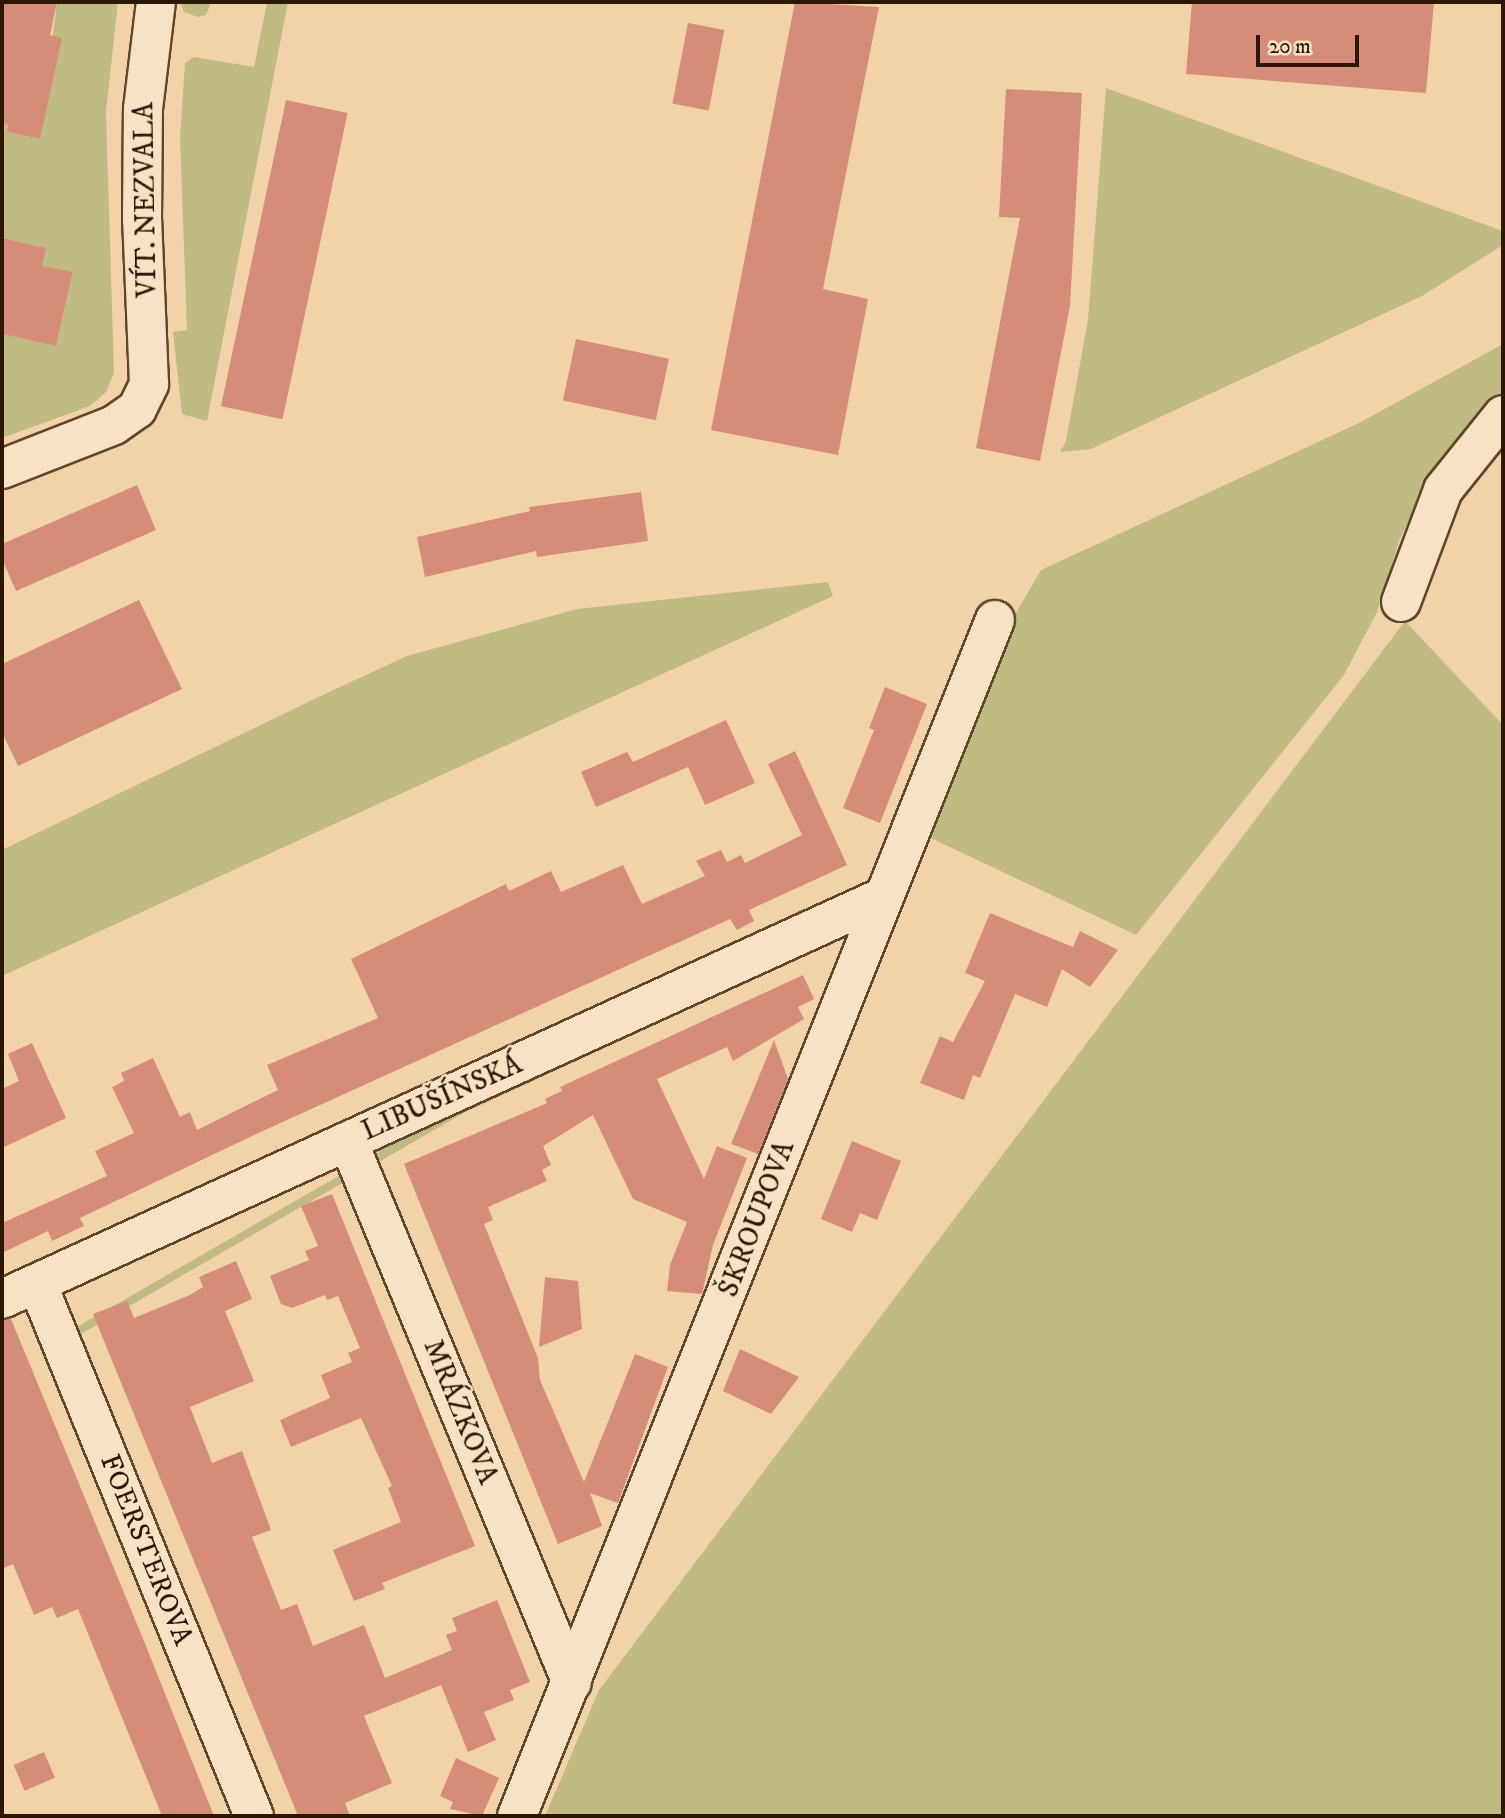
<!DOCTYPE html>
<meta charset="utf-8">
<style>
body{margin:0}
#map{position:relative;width:1505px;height:1818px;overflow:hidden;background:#f2d3a7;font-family:"IM FELL DW Pica",serif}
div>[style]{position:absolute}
.green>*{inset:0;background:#c0bb83;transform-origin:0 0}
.building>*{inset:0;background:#d58d7a;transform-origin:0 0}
.roads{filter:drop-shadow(2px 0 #5e462a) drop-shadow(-2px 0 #5e462a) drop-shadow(0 2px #5e462a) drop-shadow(0 -2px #5e462a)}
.minor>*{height:38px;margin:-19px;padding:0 19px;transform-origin:19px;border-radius:19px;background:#f7e2c6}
span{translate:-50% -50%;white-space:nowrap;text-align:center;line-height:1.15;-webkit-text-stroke:5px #f7e2c6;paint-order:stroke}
.street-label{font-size:28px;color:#2d1700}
.frame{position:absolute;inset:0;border:4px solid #2d1700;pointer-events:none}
.scale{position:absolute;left:1256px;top:35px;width:103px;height:32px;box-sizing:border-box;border:4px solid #2d1700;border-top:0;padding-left:9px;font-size:21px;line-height:24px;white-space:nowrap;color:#2d1700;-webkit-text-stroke:5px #f7e2c6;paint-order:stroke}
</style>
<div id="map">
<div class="green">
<div style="clip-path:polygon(57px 2px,118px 2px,106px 112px,114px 373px,106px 392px,90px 406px,2px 438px,2px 334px,56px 346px,73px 273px,42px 266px,45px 248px,2px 238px,2px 123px,8px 124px,7px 132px,40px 139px)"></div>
<div style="clip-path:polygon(180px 2px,211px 2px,211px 3px,206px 15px,198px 17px,184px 12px)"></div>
<div style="clip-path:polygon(267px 2px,288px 2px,207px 421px,182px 414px,173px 332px,187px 330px,180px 138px,185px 63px,194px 57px,254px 67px)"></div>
<div style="clip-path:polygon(1106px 88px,1503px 231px,1503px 245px,1422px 296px,1091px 449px,1060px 452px,1066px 441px,1088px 320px)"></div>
<div style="clip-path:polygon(1503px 344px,1503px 393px,1417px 503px,1399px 541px,1377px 612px,1344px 675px,1136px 935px,918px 832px,999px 642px,1041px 570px,1359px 423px)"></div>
<div style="clip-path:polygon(828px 582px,833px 596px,2px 976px,2px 850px,329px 692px,407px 656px,577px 609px)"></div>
<div style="clip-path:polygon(1405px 621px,1503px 725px,1503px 1816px,545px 1816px,599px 1690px)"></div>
<div style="left:801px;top:909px;width:8px;height:879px;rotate:60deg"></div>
<div style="clip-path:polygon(816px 943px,819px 949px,377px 1153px,376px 1148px)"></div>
<div style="clip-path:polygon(331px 1162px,342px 1166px,63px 1295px,64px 1289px)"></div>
</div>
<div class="building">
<div style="clip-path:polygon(2px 2px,57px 2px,50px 35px,62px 38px,40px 139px,7px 132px,8px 124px,2px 123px)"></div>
<div style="clip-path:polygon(795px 2px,879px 7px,823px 289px,868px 299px,838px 455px,711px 430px)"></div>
<div style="clip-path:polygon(1192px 2px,1434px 2px,1426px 93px,1186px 74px)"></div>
<div style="left:688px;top:23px;width:37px;height:82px;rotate:11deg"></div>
<div style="clip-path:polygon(1006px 89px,1082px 93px,1070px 306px,1040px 461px,976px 448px,1020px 218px,999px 217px)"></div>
<div style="left:286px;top:100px;width:63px;height:313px;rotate:12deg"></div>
<div style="clip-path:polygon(2px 238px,46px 248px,42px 266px,73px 272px,56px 346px,2px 334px)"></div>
<div style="left:576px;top:339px;width:95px;height:63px;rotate:12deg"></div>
<div style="clip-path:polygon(137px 485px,156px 530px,16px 591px,2px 559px,2px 544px)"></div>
<div style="clip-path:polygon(641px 492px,648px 541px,537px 557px,536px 551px,425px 577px,417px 537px,530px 511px,529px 507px)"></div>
<div style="clip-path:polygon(139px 600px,182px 689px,18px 766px,2px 732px,2px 664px)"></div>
<div style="clip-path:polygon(885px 687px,927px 704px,880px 823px,843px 808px,874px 730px,869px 728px)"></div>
<div style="clip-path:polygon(726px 720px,755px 783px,705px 805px,688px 767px,596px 807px,581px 772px,627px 752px,633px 762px)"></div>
<div style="clip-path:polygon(795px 751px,847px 865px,749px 910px,754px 921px,737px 930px,730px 919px,252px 1136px,80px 1218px,84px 1226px,52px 1241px,48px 1231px,2px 1253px,2px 1223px,107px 1176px,95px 1151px,134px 1133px,112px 1087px,124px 1081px,121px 1073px,153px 1058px,180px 1117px,190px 1112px,197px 1130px,278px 1090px,267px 1065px,378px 1018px,351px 959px,506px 884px,509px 891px,551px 871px,561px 892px,623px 865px,642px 904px,705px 876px,696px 861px,721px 850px,727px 862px,741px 855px,745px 863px,802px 835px,768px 764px)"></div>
<div style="clip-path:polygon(990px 913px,1073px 947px,1080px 931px,1118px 950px,1090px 987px,1062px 969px,1047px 1007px,1015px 994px,980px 1078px,973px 1075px,964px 1100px,920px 1083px,940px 1036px,953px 1042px,985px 981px,965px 973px)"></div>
<div style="clip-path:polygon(803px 975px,814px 999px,798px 1007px,804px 1019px,733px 1061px,727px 1047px,657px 1079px,704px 1179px,717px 1146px,747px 1158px,713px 1245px,702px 1294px,667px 1291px,670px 1265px,687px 1222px,633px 1199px,593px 1115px,543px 1146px,551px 1165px,542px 1170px,547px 1181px,488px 1207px,493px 1220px,484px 1224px,538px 1358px,540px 1380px,584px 1482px,635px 1354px,668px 1367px,618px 1503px,590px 1493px,602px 1526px,558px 1544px,404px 1164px,547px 1103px,545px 1099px,562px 1091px,560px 1087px)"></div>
<div style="clip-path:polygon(774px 1040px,788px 1079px,758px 1154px,731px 1144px)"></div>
<div style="clip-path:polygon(32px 1043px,66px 1118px,2px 1148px,2px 1089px,19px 1081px,8px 1054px)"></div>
<div style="clip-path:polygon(852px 1141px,901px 1161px,877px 1220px,860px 1213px,852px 1232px,821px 1219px)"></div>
<div style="clip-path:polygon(332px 1194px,475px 1546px,382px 1583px,385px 1589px,354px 1601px,333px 1550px,401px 1522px,388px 1488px,392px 1486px,361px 1418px,291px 1447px,280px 1420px,330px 1398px,321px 1375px,352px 1362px,348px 1353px,360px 1348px,338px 1296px,327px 1300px,325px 1295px,292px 1308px,281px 1304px,270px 1276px,309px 1260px,305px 1251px,318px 1246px,301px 1206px)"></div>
<div style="clip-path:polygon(236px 1261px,252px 1299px,225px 1311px,254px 1381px,190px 1407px,212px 1463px,242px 1451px,271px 1530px,252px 1537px,281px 1610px,297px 1604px,313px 1646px,364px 1625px,385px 1678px,452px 1650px,446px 1635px,457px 1631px,452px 1618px,497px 1600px,530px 1682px,510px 1690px,514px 1700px,484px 1712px,496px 1740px,468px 1752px,441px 1685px,364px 1716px,392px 1783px,345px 1803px,350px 1816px,298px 1816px,93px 1314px,127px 1301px,134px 1318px,190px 1295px,203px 1287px,199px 1277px)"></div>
<div style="clip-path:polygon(545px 1277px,578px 1281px,582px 1329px,539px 1347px)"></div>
<div style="clip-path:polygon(11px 1319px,146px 1646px,214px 1816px,162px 1816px,78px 1609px,57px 1618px,52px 1607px,34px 1615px,13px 1564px,2px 1569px,2px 1321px)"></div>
<div style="clip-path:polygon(740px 1349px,799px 1377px,771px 1414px,723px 1391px)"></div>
<div style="left:44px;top:1752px;width:28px;height:33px;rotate:67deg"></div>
<div style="clip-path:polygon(456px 1758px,499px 1778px,482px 1816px,450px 1809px,453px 1802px,440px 1796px)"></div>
</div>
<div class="roads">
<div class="minor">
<div style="left:2px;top:469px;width:120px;rotate:-21.4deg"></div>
<div style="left:114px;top:425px;width:28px;rotate:-35deg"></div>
<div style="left:137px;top:409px;width:28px;rotate:-64deg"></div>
<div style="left:149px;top:384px;width:165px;rotate:-92.4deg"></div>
<div style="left:142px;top:219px;width:110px;rotate:-89.5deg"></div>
<div style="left:143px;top:109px;width:108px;rotate:-83.1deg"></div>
<div style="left:1401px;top:602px;width:120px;rotate:-69.4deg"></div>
<div style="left:1443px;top:490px;width:96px;rotate:-51.3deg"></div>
<div style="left:348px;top:1141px;width:586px;rotate:67.55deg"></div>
<div style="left:37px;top:1283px;width:575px;rotate:67.85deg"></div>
<div style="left:2px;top:1299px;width:968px;rotate:-24.53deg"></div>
<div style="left:517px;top:1816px;width:1288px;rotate:-68.22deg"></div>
</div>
</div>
<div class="street-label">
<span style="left:146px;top:200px;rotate:-91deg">VÍT. NEZVALA</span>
<span style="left:442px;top:1098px;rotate:-24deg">LIBUŠÍNSKÁ</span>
<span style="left:757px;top:1219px;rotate:-69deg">ŠKROUPOVA</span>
<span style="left:460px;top:1412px;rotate:68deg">MRÁZKOVA</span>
<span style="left:146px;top:1550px;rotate:68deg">FOERSTEROVA</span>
</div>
<div class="frame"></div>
<div class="scale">20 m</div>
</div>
